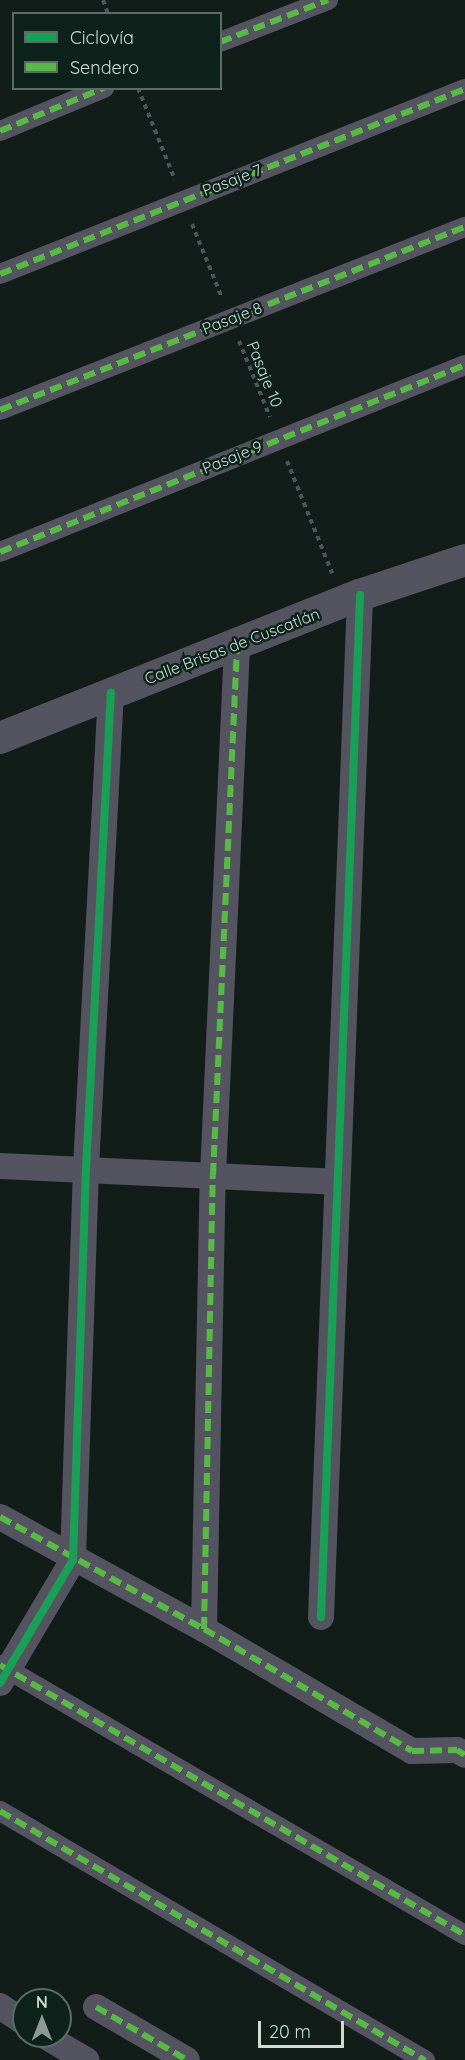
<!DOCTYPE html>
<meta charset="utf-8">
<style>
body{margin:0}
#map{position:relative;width:465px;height:2060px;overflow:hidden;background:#121d1a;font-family:Quicksand,sans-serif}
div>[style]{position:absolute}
.path>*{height:4px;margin-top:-2px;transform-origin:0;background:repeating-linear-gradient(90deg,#4f5458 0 4.5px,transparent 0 9px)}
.pedestrian>*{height:20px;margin:-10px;padding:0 10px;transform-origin:10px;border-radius:10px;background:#545460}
.minor>*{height:26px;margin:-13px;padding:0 13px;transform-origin:13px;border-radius:13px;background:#545460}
.tertiary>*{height:32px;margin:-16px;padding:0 16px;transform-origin:16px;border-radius:16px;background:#545460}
.quiet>*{height:6px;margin-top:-3px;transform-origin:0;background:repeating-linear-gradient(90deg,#58b947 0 12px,transparent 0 18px)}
.cycleway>*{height:8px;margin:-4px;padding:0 4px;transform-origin:4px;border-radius:4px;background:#1a9f57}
span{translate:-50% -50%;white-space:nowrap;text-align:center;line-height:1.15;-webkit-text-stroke:5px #0d221b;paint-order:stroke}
.street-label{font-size:16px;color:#cfdcd6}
.legend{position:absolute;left:12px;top:12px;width:210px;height:78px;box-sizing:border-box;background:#0d221b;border:2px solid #5b6c66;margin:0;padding:8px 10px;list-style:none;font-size:18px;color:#cfdcd6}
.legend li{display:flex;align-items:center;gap:12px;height:30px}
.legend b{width:30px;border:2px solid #5b6c66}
.north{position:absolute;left:12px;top:1988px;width:60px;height:60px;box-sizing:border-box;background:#0d221b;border:2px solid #5b6c66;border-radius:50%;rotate:0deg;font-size:16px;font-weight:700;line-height:24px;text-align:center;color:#cfdcd6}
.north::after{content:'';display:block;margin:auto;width:21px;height:27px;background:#8d9994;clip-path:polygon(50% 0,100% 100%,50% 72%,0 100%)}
.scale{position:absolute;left:258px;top:2021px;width:86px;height:27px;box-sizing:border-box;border:3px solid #cfdcd6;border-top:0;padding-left:8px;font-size:18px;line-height:21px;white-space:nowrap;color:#cfdcd6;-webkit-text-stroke:4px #0d221b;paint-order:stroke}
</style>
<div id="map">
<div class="path">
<div style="left:103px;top:0;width:15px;rotate:70deg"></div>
<div style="left:138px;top:88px;width:99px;rotate:68.1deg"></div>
<div style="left:192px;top:224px;width:80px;rotate:67.9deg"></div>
<div style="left:239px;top:341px;width:82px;rotate:67.8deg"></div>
<div style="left:287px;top:461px;width:121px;rotate:68.1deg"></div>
</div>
<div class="pedestrian">
<div style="left:220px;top:42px;width:116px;rotate:-21.3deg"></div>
<div style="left:0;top:131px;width:113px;rotate:-22.5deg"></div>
<div style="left:0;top:274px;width:500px;rotate:-21.7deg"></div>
<div style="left:0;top:410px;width:500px;rotate:-21.5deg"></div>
<div style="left:0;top:552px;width:501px;rotate:-21.91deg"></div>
<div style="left:0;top:1665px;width:538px;rotate:30.14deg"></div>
<div style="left:0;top:1811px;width:493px;rotate:30.4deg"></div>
</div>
<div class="minor">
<div style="left:0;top:1166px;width:336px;rotate:2.7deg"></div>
<div style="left:0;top:1517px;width:233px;rotate:28.8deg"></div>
<div style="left:204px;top:1629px;width:241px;rotate:30.4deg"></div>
<div style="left:412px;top:1751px;width:45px;rotate:-1.3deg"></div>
<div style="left:457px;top:1750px;width:9px;rotate:32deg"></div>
<div style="left:321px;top:1617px;width:1023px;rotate:-87.81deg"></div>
<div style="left:204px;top:1629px;width:454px;rotate:-88.9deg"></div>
<div style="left:213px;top:1175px;width:530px;rotate:-87.4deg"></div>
<div style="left:0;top:1683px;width:143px;rotate:-59.3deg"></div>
<div style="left:73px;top:1560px;width:392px;rotate:-88.1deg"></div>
<div style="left:86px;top:1168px;width:476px;rotate:-87deg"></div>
<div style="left:0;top:2006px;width:29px;rotate:34deg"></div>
<div style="left:96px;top:2007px;width:105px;rotate:30.2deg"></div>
<div style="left:45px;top:2036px;width:48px;rotate:30.3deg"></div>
</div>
<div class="tertiary">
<div style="left:0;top:738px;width:387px;rotate:-21.7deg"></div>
<div style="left:360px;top:595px;width:111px;rotate:-18.4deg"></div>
</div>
<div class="quiet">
<div style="left:220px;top:42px;width:116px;rotate:-21.3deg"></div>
<div style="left:0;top:131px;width:113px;rotate:-22.5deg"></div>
<div style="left:0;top:274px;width:500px;rotate:-21.7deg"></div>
<div style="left:0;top:410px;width:500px;rotate:-21.5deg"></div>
<div style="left:0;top:552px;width:501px;rotate:-21.91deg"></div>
<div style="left:0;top:1517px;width:233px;rotate:28.8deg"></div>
<div style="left:204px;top:1629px;width:241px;rotate:30.4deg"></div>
<div style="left:412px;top:1751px;width:45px;rotate:-1.3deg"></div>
<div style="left:457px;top:1750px;width:9px;rotate:32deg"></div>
<div style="left:204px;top:1629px;width:454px;rotate:-88.9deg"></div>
<div style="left:213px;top:1175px;width:530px;rotate:-87.4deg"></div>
<div style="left:0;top:1665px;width:538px;rotate:30.14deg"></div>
<div style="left:0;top:1811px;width:493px;rotate:30.4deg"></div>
<div style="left:96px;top:2007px;width:105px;rotate:30.2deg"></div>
</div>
<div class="cycleway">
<div style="left:321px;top:1617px;width:1023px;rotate:-87.81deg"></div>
<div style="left:0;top:1683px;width:143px;rotate:-59.3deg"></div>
<div style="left:73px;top:1560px;width:392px;rotate:-88.1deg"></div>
<div style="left:86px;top:1168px;width:476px;rotate:-87deg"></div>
</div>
<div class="street-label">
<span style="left:232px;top:180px;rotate:-21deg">Pasaje 7</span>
<span style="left:232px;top:318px;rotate:-21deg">Pasaje 8</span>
<span style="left:265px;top:374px;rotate:68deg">Pasaje 10</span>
<span style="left:232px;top:457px;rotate:-22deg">Pasaje 9</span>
<span style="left:232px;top:646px;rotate:-21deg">Calle Brisas de Cuscatlán</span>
</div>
<ul class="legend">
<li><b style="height:8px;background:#1a9f57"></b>Ciclovía</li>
<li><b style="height:8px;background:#58b947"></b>Sendero</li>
</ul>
<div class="north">N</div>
<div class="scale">20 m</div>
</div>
